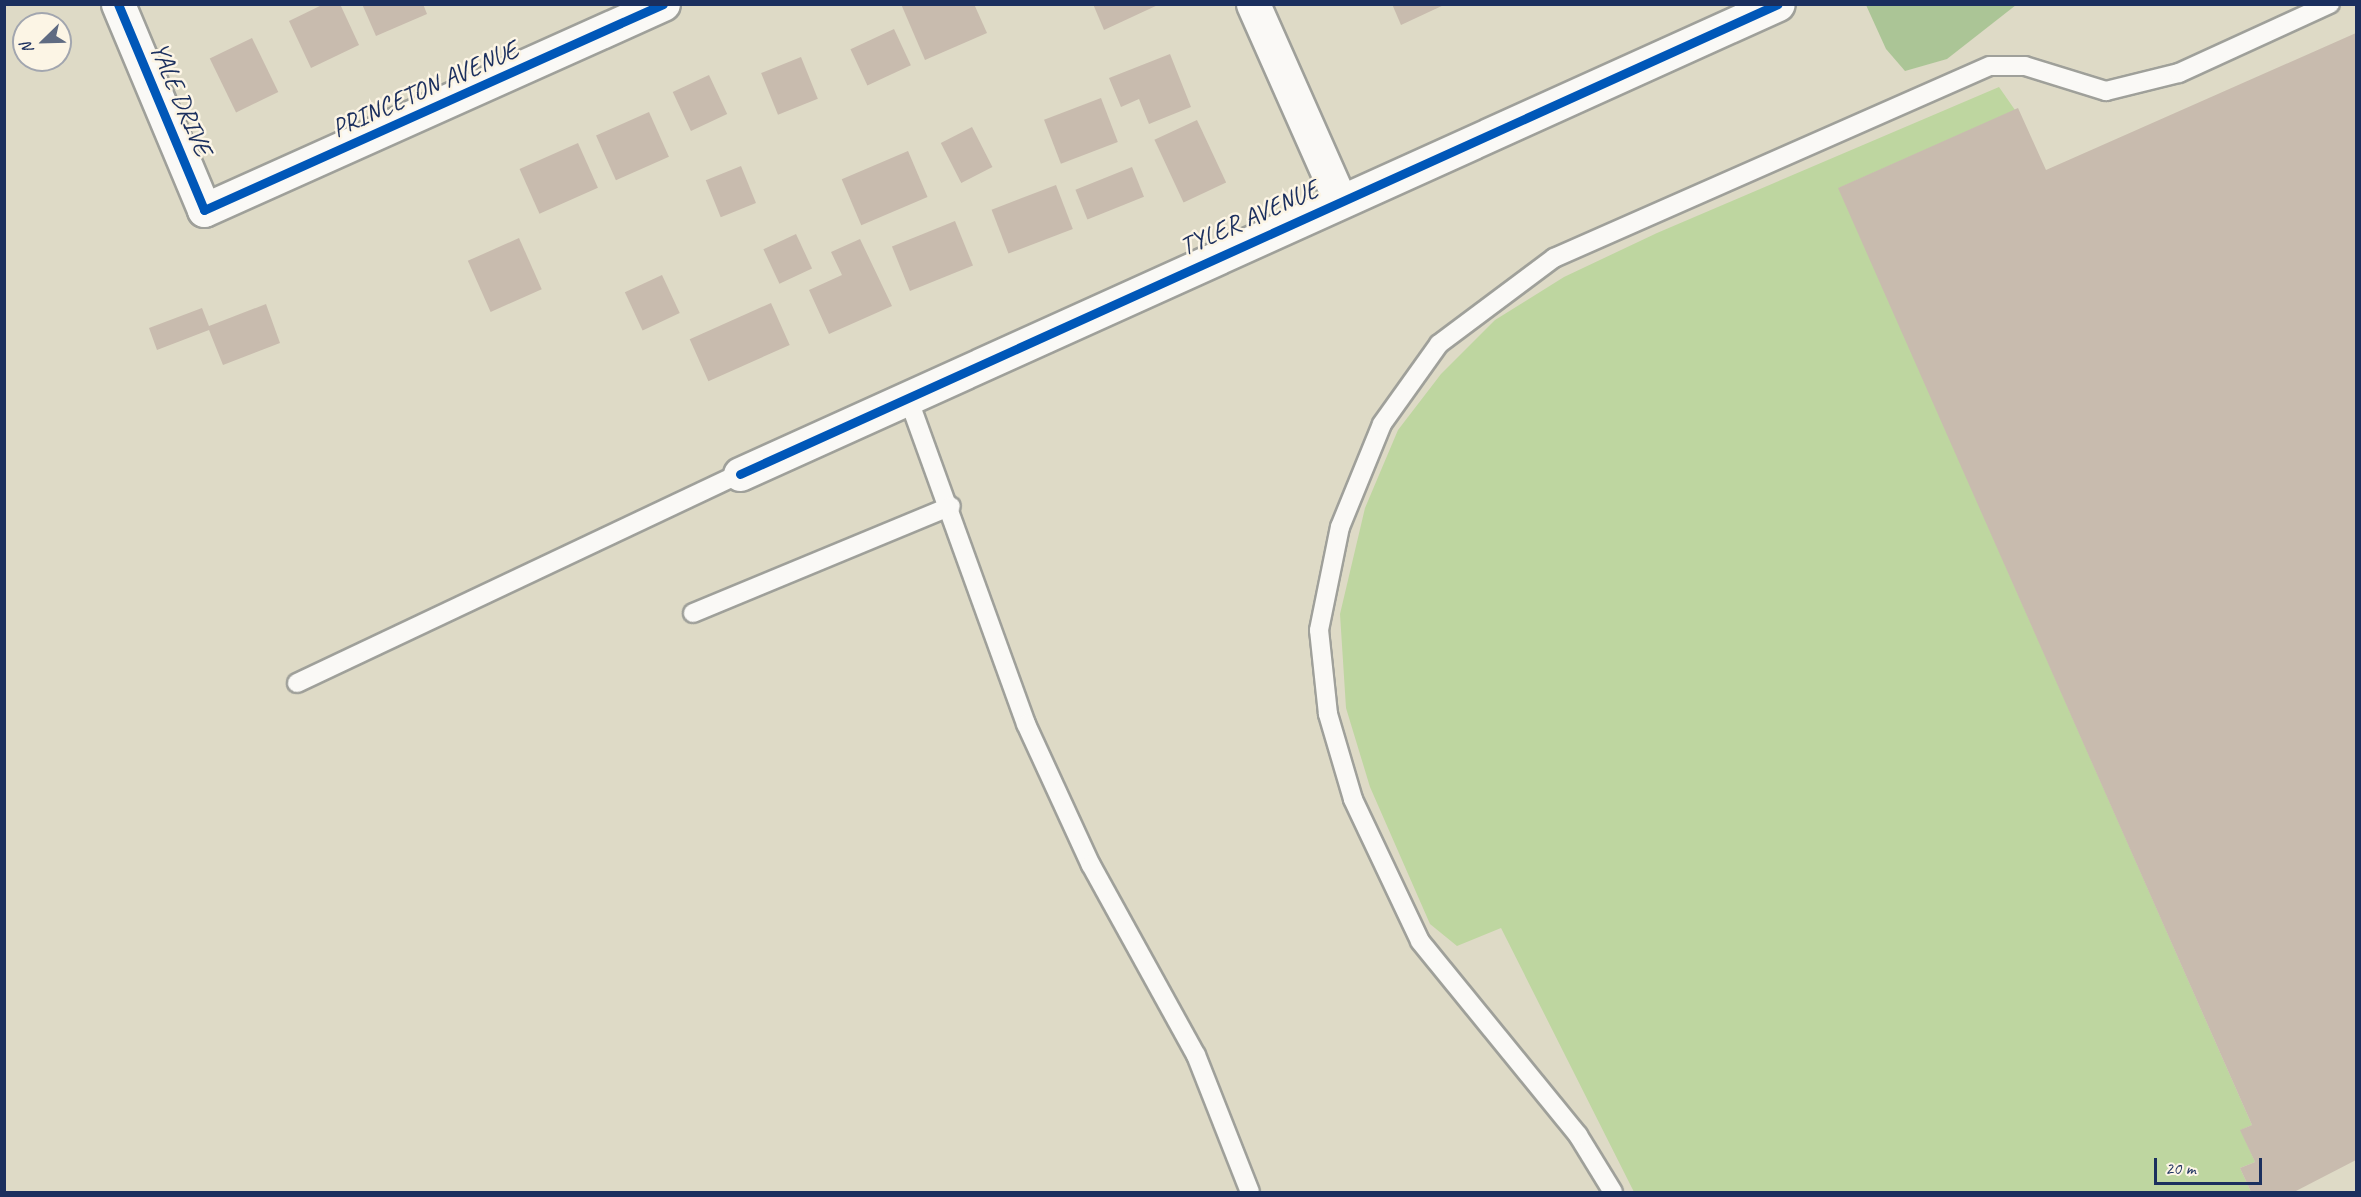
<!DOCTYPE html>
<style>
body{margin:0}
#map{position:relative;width:2361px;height:1197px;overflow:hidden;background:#dedac6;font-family:Caveat,sans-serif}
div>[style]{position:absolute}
.green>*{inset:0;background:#bed6a0}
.forest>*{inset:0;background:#abc596}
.building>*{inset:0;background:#c8bbae;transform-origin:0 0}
.roads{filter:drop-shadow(2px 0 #9fa09a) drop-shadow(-2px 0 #9fa09a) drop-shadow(0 2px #9fa09a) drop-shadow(0 -2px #9fa09a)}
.service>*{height:18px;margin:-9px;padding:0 9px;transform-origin:9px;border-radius:9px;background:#faf9f6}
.minor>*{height:33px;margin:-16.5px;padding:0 16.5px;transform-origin:16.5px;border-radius:16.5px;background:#faf9f6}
.cycleway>*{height:9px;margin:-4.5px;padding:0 4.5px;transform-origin:4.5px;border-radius:4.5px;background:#0057b8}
span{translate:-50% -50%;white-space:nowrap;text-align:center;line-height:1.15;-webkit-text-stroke:5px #fcf5e5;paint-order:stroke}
.street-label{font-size:26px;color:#1b2f5e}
.frame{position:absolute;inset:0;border:6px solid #1b2f5e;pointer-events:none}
.north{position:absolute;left:12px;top:12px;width:60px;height:60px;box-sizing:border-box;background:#fcf5e5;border:2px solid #a2a6af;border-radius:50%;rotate:247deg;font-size:16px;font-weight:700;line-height:24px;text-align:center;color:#1b2f5e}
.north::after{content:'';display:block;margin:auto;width:21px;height:27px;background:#5f6b82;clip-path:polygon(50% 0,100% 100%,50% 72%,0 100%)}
.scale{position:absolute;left:2154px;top:1158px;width:108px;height:27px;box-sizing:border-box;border:3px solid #1b2f5e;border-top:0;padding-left:8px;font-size:18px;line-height:21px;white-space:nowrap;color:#1b2f5e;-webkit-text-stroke:4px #fcf5e5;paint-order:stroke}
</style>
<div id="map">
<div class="green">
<div style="clip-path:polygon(1999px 87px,2015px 110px,1839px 188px,2252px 1125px,2241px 1130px,2255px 1162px,2240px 1168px,2251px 1192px,1634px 1192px,1501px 928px,1457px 946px,1430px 924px,1370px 787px,1346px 708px,1340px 614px,1365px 508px,1398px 430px,1441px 374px,1495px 320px,1564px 277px,1657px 233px)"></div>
</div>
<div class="forest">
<div style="clip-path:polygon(1866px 5px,2016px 5px,1947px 59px,1905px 71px,1886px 49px)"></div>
</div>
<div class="building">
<div style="clip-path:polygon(324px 4px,340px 4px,359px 45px,311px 68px,289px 21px)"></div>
<div style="clip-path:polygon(362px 4px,423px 4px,427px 14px,376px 36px)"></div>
<div style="clip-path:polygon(901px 4px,974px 4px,987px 33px,925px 60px)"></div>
<div style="clip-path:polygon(1093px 4px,1160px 4px,1104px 30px)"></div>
<div style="clip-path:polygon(1392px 4px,1446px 4px,1401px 25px)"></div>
<div style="left:894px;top:29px;width:40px;height:48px;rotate:65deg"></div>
<div style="clip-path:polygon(2356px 33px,2356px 1160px,2294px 1192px,2251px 1192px,2240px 1168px,2255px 1162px,2240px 1130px,2252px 1125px,1838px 188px,2018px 108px,2046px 170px)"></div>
<div style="left:252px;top:38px;width:60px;height:47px;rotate:64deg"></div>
<div style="clip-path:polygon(1170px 54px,1191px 107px,1149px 124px,1139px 99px,1121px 107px,1109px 78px)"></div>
<div style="left:801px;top:57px;width:45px;height:43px;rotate:68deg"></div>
<div style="left:709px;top:75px;width:43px;height:40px;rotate:65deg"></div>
<div style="left:1101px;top:98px;width:47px;height:61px;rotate:69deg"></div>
<div style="left:649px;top:112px;width:49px;height:58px;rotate:66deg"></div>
<div style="left:1197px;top:120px;width:69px;height:47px;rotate:65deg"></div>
<div style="left:972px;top:127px;width:45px;height:35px;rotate:63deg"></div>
<div style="left:578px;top:143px;width:49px;height:64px;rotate:66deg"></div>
<div style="left:908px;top:151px;width:50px;height:72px;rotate:67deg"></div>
<div style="left:741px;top:166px;width:40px;height:38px;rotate:68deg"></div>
<div style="left:1132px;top:167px;width:32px;height:61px;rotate:68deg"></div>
<div style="left:1056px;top:185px;width:47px;height:69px;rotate:69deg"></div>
<div style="left:955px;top:221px;width:48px;height:68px;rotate:68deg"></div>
<div style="left:796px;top:234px;width:38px;height:36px;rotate:65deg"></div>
<div style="left:519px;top:238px;width:56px;height:56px;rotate:66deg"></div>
<div style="clip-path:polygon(860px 239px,892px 306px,829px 334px,809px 290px,842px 275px,831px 252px)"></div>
<div style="left:662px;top:275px;width:42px;height:41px;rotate:65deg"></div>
<div style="left:771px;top:303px;width:46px;height:89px;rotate:66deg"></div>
<div style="clip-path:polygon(266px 304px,280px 343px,223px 365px,209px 330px,157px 350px,149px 328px,202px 308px,209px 326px)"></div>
</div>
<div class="roads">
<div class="service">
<div style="left:907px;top:395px;width:350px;rotate:70.1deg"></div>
<div style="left:1026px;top:724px;width:155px;rotate:65.3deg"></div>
<div style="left:1091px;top:865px;width:217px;rotate:61.1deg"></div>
<div style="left:1196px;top:1055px;width:147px;rotate:68.5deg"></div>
<div style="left:693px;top:613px;width:279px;rotate:-22.5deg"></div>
<div style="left:297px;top:683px;width:490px;rotate:-25.3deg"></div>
<div style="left:1613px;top:1192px;width:67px;rotate:-121.6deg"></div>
<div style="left:1578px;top:1135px;width:250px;rotate:-129.2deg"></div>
<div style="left:1420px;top:941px;width:157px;rotate:-115.3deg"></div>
<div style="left:1353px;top:799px;width:89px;rotate:-106.4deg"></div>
<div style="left:1328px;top:714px;width:84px;rotate:-96.1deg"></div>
<div style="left:1319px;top:630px;width:105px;rotate:-78.5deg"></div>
<div style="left:1340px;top:527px;width:111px;rotate:-67.8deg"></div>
<div style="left:1382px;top:424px;width:98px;rotate:-54.5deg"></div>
<div style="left:1439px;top:344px;width:144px;rotate:-36.8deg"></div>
<div style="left:1554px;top:258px;width:476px;rotate:-23.8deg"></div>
<div style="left:1990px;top:66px;width:35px"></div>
<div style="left:2025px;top:66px;width:85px;rotate:17.2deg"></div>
<div style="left:2106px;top:91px;width:75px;rotate:-13.9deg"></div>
<div style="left:2179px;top:73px;width:166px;rotate:-24.6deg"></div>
</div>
<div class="minor">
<div style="left:118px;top:4px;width:223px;rotate:67.3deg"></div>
<div style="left:204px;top:210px;width:503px;rotate:-24.17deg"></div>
<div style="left:1253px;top:4px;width:214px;rotate:66.1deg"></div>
<div style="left:740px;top:474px;width:1139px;rotate:-24.36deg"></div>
</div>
</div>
<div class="cycleway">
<div style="left:118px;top:4px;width:223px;rotate:67.3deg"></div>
<div style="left:204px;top:210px;width:503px;rotate:-24.17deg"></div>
<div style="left:740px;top:474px;width:1139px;rotate:-24.36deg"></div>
</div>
<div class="street-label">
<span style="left:425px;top:89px;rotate:-24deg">PRINCETON AVENUE</span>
<span style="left:181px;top:99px;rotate:67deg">YALE DRIVE</span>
<span style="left:1249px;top:218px;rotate:-24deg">TYLER AVENUE</span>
</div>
<div class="frame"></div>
<div class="north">N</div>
<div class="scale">20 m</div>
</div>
